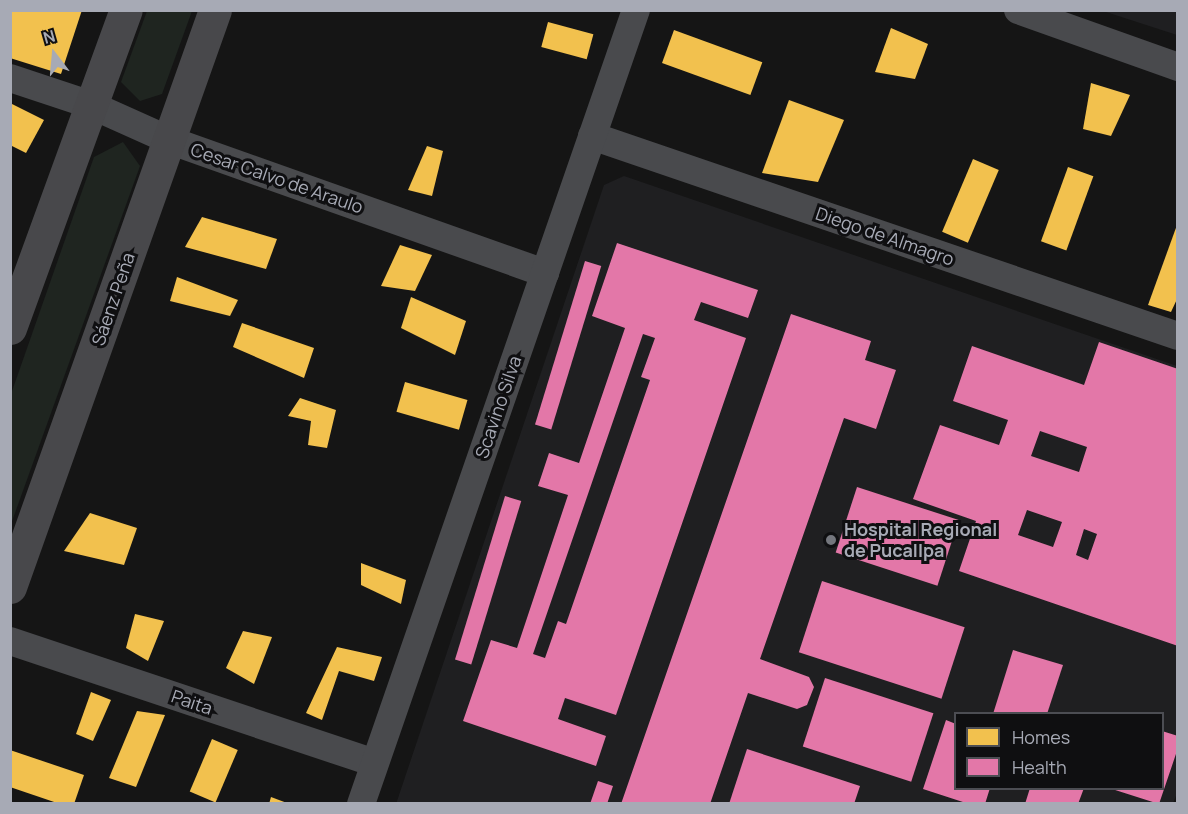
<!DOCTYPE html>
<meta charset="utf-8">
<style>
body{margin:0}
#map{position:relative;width:1188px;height:814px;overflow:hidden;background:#151515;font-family:Manrope,sans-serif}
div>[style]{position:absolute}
.built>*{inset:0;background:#1f1f21}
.green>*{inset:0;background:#1f2520}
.homes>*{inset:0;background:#f2c14e;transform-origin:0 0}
.health>*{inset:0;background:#e377a8;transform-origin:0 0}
.minor>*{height:28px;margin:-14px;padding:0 14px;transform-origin:14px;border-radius:14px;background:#494a4d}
.secondary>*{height:33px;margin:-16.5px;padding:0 16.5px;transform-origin:16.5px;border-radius:16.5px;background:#48484b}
.dots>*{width:16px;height:16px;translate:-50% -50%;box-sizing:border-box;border:3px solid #0f0f11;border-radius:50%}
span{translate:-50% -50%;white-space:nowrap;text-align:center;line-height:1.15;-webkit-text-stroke:6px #0f0f11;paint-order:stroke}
.street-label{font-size:18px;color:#a7aab5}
.poi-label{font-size:18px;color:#a7aab5;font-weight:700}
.left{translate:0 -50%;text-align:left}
.frame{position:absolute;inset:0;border:12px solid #a7aab5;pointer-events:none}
.legend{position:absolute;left:954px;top:712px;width:210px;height:78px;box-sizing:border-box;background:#0f0f11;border:2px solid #4c4d53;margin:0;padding:8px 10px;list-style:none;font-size:18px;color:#a7aab5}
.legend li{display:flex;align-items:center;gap:12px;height:30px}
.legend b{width:30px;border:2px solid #4c4d53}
.north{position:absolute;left:24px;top:24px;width:60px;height:60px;-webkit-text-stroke:4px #0f0f11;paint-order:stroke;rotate:344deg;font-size:16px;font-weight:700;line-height:24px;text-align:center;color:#a7aab5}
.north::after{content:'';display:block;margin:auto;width:21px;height:27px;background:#a7aab5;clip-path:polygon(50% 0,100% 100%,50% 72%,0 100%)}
</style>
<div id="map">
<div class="built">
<div style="clip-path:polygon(1103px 11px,1177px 11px,1177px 35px)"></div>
<div style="clip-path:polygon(evenodd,624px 176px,1177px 366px,1178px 791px,1173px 803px,396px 804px,604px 185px,624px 176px,956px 714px,1162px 714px,1162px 788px,956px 788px,956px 714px)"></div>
</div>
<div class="green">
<div style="clip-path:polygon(147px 11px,192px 11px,162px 94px,140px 101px,121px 82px)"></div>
<div style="clip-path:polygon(123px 142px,140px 166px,11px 524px,11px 394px,94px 157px)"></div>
</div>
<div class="homes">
<div style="clip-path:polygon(10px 10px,82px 10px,61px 74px,10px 58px)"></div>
<div style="left:548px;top:22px;width:47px;height:26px;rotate:15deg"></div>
<div style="clip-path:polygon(891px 28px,928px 44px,915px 79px,875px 72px)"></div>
<div style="left:674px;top:30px;width:94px;height:35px;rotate:20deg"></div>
<div style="clip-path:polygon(1091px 83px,1130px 95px,1111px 136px,1083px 129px)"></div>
<div style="clip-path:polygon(789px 100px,844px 120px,818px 182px,762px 173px)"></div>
<div style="clip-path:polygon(10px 103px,44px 120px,26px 153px,10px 145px)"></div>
<div style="clip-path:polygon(427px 146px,443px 151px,432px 196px,408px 190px)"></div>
<div style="left:973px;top:159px;width:28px;height:79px;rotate:23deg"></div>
<div style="left:1068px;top:167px;width:27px;height:79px;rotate:20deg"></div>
<div style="clip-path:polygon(202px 217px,277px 239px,266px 269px,185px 247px)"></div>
<div style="clip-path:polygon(1177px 225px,1178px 297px,1171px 312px,1148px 305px)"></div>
<div style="clip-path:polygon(400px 245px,432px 255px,415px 291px,381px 286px)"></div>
<div style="clip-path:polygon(177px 277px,238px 300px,230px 316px,170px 301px)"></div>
<div style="clip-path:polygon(411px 297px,466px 321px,455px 355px,401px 328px)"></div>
<div style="clip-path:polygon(242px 323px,314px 348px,304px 378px,233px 347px)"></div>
<div style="left:405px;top:382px;width:65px;height:31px;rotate:16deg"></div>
<div style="clip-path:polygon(300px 398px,336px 410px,327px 448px,308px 445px,311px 421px,288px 416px)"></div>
<div style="clip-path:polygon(90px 513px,137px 528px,124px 565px,64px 551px)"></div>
<div style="clip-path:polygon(361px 563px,406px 580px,401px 604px,361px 585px)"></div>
<div style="clip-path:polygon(135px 614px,164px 621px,148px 661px,126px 648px)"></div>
<div style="clip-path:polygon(243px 631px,272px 637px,254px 684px,226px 668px)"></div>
<div style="clip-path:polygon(337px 647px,382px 657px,374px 681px,339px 671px,322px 720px,306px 713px)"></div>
<div style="clip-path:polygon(91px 692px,111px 700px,93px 741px,76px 734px)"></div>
<div style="clip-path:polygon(137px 711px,165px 715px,136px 787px,109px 778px)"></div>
<div style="left:212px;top:739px;width:28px;height:57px;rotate:23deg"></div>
<div style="clip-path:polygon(10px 750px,84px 775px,74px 804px,60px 804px,10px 787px)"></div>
<div style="clip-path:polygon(271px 797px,287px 803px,287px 804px,269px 804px)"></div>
</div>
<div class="health">
<div style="clip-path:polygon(evenodd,617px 243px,758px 290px,748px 318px,701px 302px,694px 320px,746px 338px,616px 715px,565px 698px,558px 719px,606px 736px,596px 766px,463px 721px,491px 640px,517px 648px,568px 495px,538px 486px,549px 453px,579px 463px,625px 328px,592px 316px,617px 243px,643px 334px,655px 338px,641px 377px,650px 380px,566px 624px,558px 621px,545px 658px,533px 654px,643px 334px)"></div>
<div style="left:585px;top:261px;width:17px;height:171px;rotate:17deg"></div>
<div style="clip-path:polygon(791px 314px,871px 341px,865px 360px,896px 370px,876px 429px,844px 418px,760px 659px,809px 677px,814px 687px,807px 705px,797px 709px,748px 693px,710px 804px,621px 804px)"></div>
<div style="clip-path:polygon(evenodd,1099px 342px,1178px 369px,1178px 646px,959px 571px,976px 521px,913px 499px,940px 425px,999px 445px,1008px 420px,953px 401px,972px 346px,1084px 385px,1099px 342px,1040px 431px,1087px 447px,1079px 472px,1031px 456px,1040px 431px,1099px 342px,1027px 510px,1062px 522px,1053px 547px,1018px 535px,1027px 510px,1099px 342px,1084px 529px,1097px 534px,1088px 560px,1076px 555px,1084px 529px)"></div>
<div style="left:857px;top:487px;width:107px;height:69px;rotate:18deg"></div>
<div style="left:505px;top:496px;width:17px;height:171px;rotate:17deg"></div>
<div style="left:822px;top:581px;width:150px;height:75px;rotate:18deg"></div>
<div style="clip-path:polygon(1013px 650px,1063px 665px,1047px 714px,993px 714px)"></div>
<div style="left:825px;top:678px;width:114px;height:72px;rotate:18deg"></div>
<div style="clip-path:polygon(946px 720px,956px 724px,956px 788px,990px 788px,985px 804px,969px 804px,923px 789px)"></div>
<div style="clip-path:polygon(1162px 731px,1178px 736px,1178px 748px,1159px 804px,1112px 789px,1162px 788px)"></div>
<div style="clip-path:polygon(747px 749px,860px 786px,854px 804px,729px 804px)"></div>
<div style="clip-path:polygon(598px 781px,613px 786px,607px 804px,590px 804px)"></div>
<div style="clip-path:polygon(1030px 788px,1084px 788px,1078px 804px,1025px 804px)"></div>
</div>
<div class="minor">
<div style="left:1018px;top:10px;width:170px;rotate:19.6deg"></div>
<div style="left:10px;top:78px;width:85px;rotate:18.4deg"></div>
<div style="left:91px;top:105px;width:85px;rotate:24.2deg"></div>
<div style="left:169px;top:140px;width:399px;rotate:19.5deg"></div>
<div style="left:592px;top:136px;width:619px;rotate:18.84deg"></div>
<div style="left:10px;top:641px;width:384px;rotate:18.5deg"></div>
<div style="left:361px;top:804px;width:840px;rotate:-70.9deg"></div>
</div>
<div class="secondary">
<div style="left:10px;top:328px;width:338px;rotate:-70deg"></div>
<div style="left:10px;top:587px;width:612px;rotate:-70.44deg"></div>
</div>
<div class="dots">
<div style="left:831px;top:540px;background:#74767d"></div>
</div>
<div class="street-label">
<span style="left:277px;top:178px;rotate:19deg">Cesar Calvo de Araulo</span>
<span style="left:885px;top:236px;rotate:19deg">Diego de Almagro</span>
<span style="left:113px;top:299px;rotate:-71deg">Sáenz Peña</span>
<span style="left:498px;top:407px;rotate:-71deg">Scavino Silva</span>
<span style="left:192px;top:702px;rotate:19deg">Paita</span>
</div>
<div class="poi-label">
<span class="left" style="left:844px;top:540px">Hospital Regional<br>de Pucallpa</span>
</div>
<div class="frame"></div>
<ul class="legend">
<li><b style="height:16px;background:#f2c14e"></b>Homes</li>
<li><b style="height:16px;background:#e377a8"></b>Health</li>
</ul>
<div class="north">N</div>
</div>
